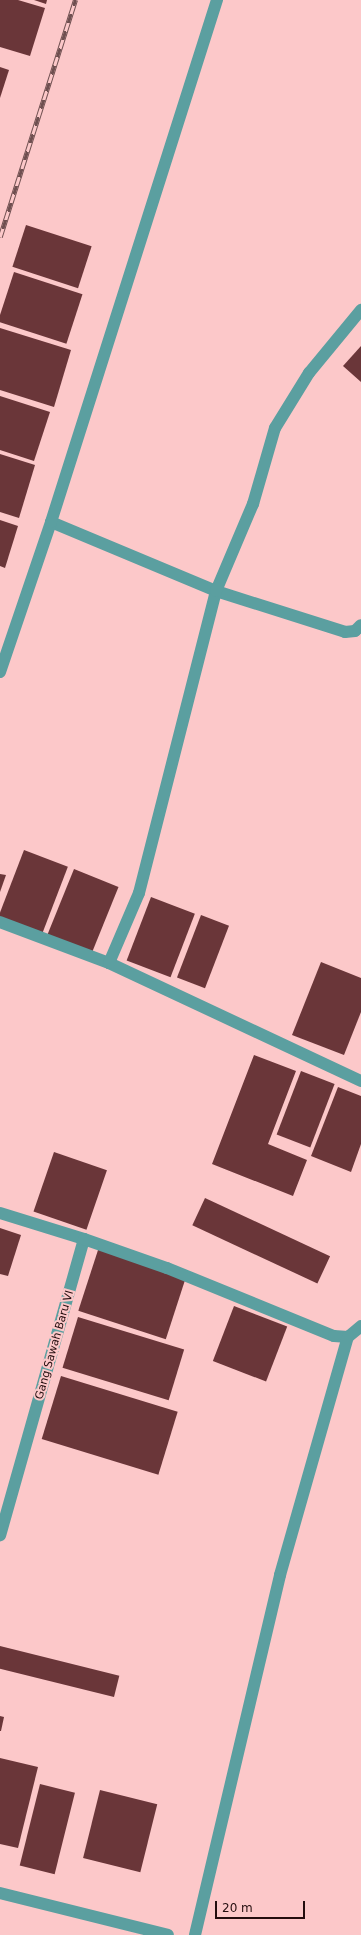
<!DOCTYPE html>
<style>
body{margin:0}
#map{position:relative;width:361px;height:1935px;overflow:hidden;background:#fcc8c9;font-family:"DejaVu Sans",sans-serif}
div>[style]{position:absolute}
.building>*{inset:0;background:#6a3639;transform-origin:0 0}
.minor>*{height:12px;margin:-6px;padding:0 6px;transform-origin:6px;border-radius:6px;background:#5b9fa0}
.rail>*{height:4.5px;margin-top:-2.25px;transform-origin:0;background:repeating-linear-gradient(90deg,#fcc8c9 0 9px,#6f4f50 0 18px);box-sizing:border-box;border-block:1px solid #6f4f50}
span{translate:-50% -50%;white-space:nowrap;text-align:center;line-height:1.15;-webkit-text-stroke:4px #fcc8c9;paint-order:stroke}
.street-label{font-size:11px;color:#230d0e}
.scale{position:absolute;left:215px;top:1901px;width:90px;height:18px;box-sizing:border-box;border:2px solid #230d0e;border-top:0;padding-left:5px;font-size:12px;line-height:14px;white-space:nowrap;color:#230d0e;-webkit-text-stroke:3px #fcc8c9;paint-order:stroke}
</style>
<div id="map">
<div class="building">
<div style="clip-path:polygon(0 0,18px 0,45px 8px,30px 56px,0 47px)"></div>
<div style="clip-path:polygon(34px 0,47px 0,46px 4px)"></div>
<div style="clip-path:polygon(0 67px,9px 70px,0 98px)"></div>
<div style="left:26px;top:225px;width:69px;height:44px;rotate:18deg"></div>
<div style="left:14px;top:272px;width:72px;height:52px;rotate:18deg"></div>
<div style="clip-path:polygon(0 328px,71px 350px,54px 407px,0 390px)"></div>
<div style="clip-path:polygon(361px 346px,361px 382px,343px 366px)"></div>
<div style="clip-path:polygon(0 396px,50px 412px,34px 461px,0 450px)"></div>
<div style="clip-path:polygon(0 454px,35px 465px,19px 518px,0 512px)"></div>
<div style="clip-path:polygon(0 520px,18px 526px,5px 568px,0 566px)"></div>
<div style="left:24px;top:850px;width:47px;height:73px;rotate:21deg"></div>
<div style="left:74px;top:869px;width:48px;height:71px;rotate:22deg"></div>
<div style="clip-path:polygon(0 874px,6px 875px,0 892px)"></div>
<div style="left:151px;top:897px;width:47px;height:68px;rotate:21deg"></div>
<div style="left:201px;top:915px;width:30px;height:67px;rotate:21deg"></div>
<div style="clip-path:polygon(321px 962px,361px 978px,361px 1012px,344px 1055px,292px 1035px)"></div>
<div style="clip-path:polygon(254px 1055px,296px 1071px,268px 1144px,307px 1160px,293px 1196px,212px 1164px)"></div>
<div style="left:301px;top:1071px;width:36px;height:68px;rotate:21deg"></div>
<div style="clip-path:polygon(338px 1087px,361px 1096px,361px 1144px,351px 1172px,311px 1156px)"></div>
<div style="left:54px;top:1152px;width:56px;height:63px;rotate:19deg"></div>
<div style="left:205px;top:1198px;width:138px;height:30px;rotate:25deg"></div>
<div style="clip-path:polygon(0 1228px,21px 1235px,8px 1276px,0 1274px)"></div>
<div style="left:99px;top:1247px;width:92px;height:67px;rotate:18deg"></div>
<div style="left:234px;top:1306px;width:57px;height:59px;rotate:21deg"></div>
<div style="left:78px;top:1317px;width:111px;height:53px;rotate:17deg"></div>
<div style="left:61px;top:1376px;width:122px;height:66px;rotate:17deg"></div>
<div style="left:0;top:1646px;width:123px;height:22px;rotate:14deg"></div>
<div style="clip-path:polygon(0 1716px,4px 1717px,1px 1731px,0 1731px)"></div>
<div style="clip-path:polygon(0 1758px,38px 1767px,18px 1848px,0 1844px)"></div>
<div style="left:40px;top:1784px;width:36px;height:84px;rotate:14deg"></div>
<div style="left:100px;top:1790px;width:59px;height:70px;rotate:14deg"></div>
</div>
<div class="minor">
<div style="left:51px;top:522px;width:179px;rotate:22.7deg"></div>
<div style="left:216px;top:591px;width:135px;rotate:17.6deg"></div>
<div style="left:345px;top:632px;width:10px;rotate:-6deg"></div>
<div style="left:355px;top:631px;width:8px;rotate:-45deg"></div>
<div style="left:0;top:672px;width:158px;rotate:-71.2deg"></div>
<div style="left:51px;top:522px;width:548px;rotate:-72.36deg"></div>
<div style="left:0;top:922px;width:116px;rotate:20.6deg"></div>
<div style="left:109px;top:963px;width:278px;rotate:25.1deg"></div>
<div style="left:109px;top:963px;width:76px;rotate:-66.8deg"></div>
<div style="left:139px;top:893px;width:312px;rotate:-75.7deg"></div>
<div style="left:216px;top:591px;width:95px;rotate:-67deg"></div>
<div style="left:253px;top:504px;width:79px;rotate:-73.9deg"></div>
<div style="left:275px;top:428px;width:65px;rotate:-58.3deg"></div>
<div style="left:309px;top:373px;width:82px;rotate:-50.5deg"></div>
<div style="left:0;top:1213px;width:88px;rotate:17.2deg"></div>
<div style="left:84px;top:1239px;width:308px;rotate:105.8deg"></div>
<div style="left:84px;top:1239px;width:88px;rotate:19.3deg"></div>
<div style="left:167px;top:1268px;width:180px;rotate:22.2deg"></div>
<div style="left:334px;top:1336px;width:14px;rotate:4deg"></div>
<div style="left:348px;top:1337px;width:17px;rotate:-40deg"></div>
<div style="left:0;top:1893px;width:173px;rotate:14deg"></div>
<div style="left:195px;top:1935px;width:370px;rotate:-76.7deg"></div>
<div style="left:280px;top:1575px;width:248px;rotate:-74.1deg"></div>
</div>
<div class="rail">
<div style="left:0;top:237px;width:249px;rotate:-72.4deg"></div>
</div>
<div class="street-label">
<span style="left:55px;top:1345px;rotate:-74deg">Gang Sawah Baru VI</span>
</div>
<div class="scale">20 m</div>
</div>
